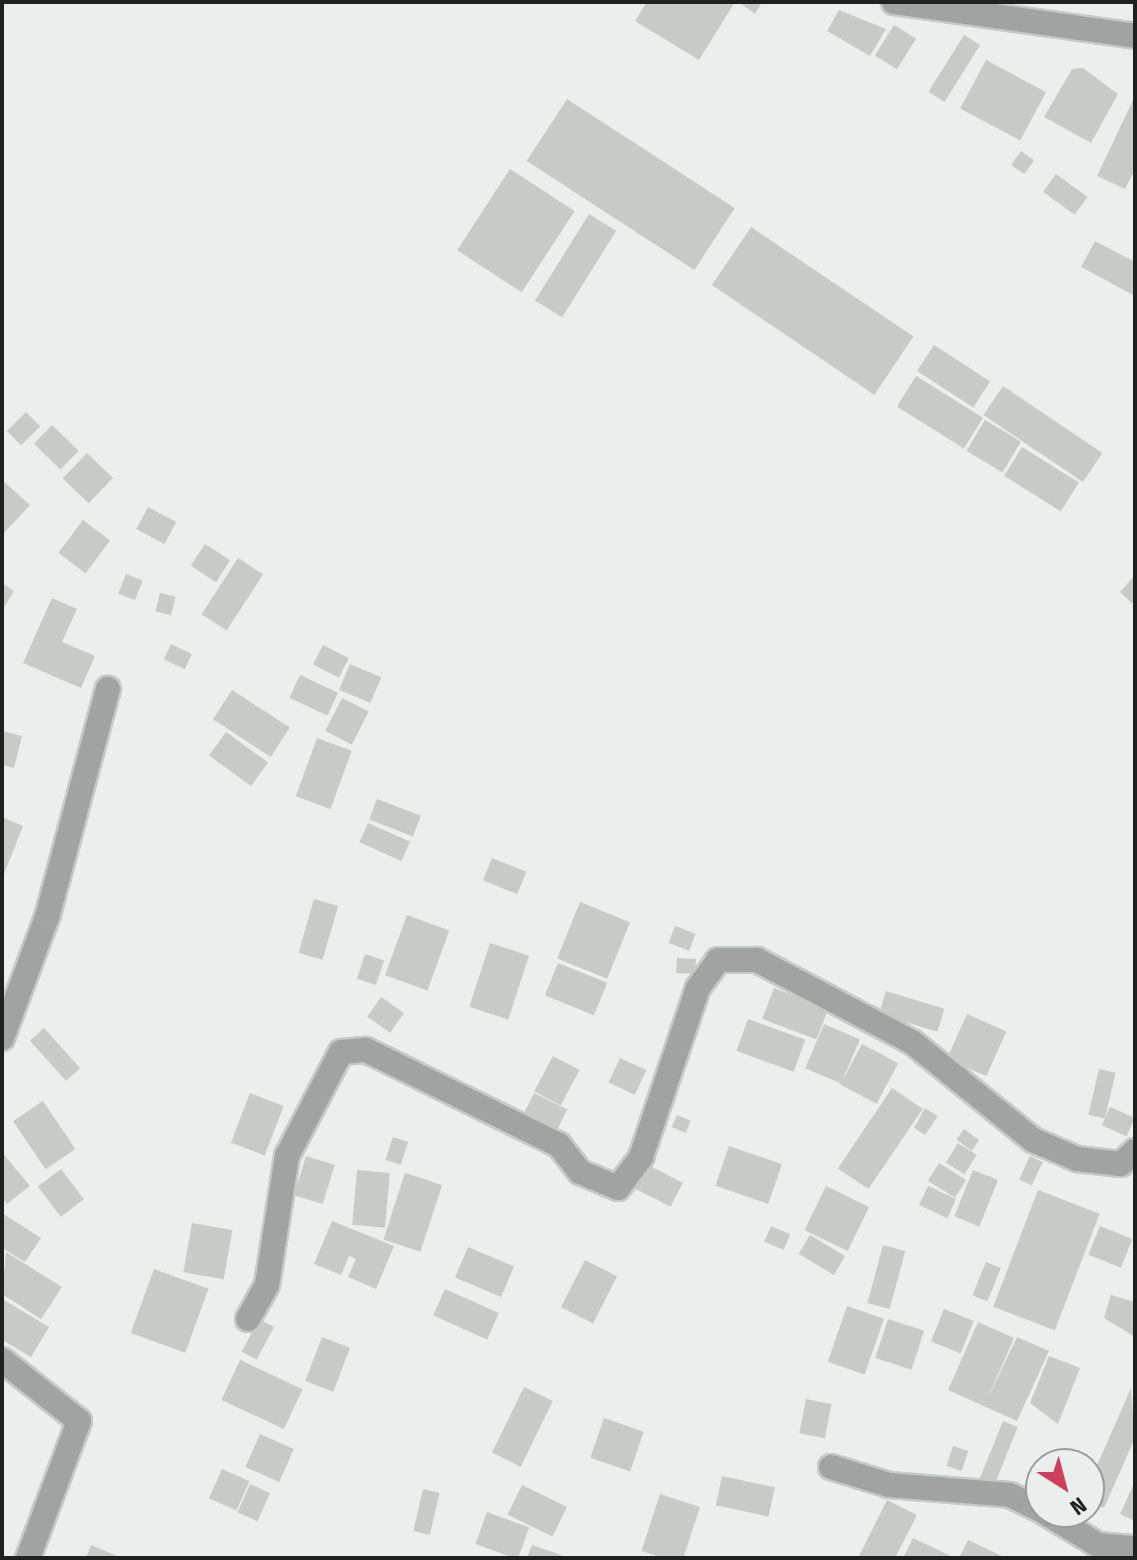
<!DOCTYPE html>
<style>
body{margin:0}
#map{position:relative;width:1137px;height:1560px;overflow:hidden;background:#eaeeec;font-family:"Fira Sans Condensed",sans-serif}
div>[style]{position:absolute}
.building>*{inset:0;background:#c6cbc8;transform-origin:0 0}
.roads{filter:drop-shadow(2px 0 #c5c9c7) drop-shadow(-2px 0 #c5c9c7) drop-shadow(0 2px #c5c9c7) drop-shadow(0 -2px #c5c9c7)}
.street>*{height:24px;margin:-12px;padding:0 12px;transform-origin:12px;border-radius:12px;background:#a1a3a2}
span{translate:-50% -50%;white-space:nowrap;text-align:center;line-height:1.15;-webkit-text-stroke:6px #eaeeec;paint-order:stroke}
.frame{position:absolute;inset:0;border:4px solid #1f2120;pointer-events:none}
.north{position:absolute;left:1025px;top:1448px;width:80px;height:80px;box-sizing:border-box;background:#eaeeec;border:2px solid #999c9a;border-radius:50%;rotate:144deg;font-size:22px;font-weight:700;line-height:32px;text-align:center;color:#1f2120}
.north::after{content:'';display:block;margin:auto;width:28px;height:36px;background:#cf3f5c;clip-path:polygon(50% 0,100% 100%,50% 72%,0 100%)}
</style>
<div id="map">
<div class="building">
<div style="clip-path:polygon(647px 2px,735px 2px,699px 60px,635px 21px)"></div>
<div style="clip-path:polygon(739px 2px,762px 2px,755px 14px)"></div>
<div style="clip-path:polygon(839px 10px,886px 29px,870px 56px,827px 31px)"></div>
<div style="left:894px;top:25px;width:26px;height:36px;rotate:32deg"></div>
<div style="left:964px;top:35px;width:19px;height:67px;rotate:32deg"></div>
<div style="left:986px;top:60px;width:68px;height:55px;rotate:28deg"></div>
<div style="clip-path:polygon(1083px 68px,1118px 94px,1091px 143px,1044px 117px,1072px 69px)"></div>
<div style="clip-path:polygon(1135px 96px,1135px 169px,1125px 189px,1097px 176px)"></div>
<div style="left:567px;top:99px;width:200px;height:74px;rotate:33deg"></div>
<div style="left:1021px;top:151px;width:16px;height:17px;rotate:35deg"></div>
<div style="left:510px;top:169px;width:77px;height:97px;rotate:33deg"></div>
<div style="left:1056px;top:174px;width:39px;height:22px;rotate:36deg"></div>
<div style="left:589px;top:214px;width:32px;height:102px;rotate:32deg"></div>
<div style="left:751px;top:227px;width:196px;height:70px;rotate:34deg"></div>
<div style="clip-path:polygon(1095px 241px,1135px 262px,1135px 296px,1081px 267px)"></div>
<div style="left:934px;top:345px;width:67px;height:31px;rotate:33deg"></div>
<div style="left:916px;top:376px;width:79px;height:36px;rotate:32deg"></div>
<div style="left:1003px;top:386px;width:120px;height:35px;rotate:34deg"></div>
<div style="left:26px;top:412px;width:20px;height:27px;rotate:45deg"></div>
<div style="left:985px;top:420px;width:42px;height:36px;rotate:31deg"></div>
<div style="left:52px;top:425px;width:37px;height:26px;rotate:44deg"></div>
<div style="left:1022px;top:447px;width:67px;height:34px;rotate:32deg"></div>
<div style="left:87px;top:453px;width:36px;height:35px;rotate:44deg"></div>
<div style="clip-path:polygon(2px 480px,30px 505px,4px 533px,2px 531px)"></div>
<div style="left:148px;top:507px;width:32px;height:25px;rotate:28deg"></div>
<div style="left:83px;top:520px;width:34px;height:41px;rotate:37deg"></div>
<div style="left:205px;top:544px;width:30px;height:26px;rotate:33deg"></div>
<div style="left:238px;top:558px;width:30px;height:67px;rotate:33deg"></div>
<div style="left:126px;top:574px;width:18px;height:21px;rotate:22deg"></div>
<div style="clip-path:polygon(1135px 575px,1135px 606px,1120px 592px)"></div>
<div style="clip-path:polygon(2px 583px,14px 591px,2px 610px)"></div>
<div style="left:160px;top:593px;width:16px;height:19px;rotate:14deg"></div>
<div style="clip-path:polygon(52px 598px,77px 609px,62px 642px,95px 656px,81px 688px,23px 663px)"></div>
<div style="left:171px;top:644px;width:23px;height:17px;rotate:25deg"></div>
<div style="left:323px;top:645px;width:29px;height:22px;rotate:27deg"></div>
<div style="left:350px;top:664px;width:34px;height:28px;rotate:23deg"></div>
<div style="left:300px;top:675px;width:42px;height:25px;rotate:25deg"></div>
<div style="left:232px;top:690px;width:69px;height:35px;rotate:33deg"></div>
<div style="left:342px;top:698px;width:30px;height:37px;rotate:27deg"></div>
<div style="clip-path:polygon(2px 731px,22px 736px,14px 768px,2px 765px)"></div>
<div style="left:226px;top:732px;width:52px;height:29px;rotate:36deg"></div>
<div style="left:317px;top:738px;width:37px;height:62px;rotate:20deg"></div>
<div style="left:377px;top:799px;width:47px;height:22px;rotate:21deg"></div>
<div style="clip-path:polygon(2px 817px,23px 826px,2px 879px)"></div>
<div style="left:368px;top:823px;width:46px;height:21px;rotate:24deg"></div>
<div style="left:492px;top:858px;width:37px;height:24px;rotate:22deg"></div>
<div style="left:314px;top:899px;width:25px;height:56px;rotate:16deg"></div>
<div style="left:580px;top:902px;width:54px;height:61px;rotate:22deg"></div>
<div style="left:407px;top:915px;width:45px;height:64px;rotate:20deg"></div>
<div style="left:675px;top:926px;width:22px;height:18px;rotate:21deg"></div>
<div style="left:490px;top:943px;width:41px;height:67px;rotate:18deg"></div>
<div style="left:365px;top:954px;width:20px;height:26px;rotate:18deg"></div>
<div style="left:677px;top:958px;width:19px;height:15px;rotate:3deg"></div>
<div style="left:558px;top:963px;width:53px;height:35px;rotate:22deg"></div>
<div style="left:774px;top:988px;width:58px;height:33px;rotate:21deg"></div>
<div style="left:886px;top:991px;width:61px;height:24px;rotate:17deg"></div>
<div style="left:381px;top:997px;width:28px;height:24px;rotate:35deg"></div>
<div style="left:967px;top:1014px;width:43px;height:49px;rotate:24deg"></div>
<div style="left:748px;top:1019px;width:61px;height:34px;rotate:20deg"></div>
<div style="left:824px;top:1024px;width:39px;height:48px;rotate:23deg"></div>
<div style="left:44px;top:1028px;width:54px;height:19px;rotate:48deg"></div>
<div style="left:862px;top:1044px;width:41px;height:46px;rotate:28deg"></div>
<div style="left:553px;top:1056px;width:30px;height:40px;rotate:28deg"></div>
<div style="left:620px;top:1058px;width:29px;height:27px;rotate:25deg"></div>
<div style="left:1099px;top:1069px;width:17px;height:47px;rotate:13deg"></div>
<div style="left:892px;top:1088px;width:37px;height:97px;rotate:34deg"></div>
<div style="left:250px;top:1093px;width:36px;height:53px;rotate:21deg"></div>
<div style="left:534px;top:1093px;width:37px;height:22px;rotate:26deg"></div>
<div style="left:43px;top:1101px;width:58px;height:36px;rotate:56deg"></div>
<div style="left:1110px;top:1107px;width:27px;height:20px;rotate:24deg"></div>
<div style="clip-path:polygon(925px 1108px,938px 1116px,925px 1135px,914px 1128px)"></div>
<div style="left:677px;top:1115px;width:15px;height:13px;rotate:23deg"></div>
<div style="left:964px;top:1129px;width:19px;height:13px;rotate:36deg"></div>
<div style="left:393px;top:1137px;width:16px;height:24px;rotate:18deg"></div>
<div style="left:958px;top:1143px;width:22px;height:23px;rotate:32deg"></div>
<div style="left:729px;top:1146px;width:56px;height:42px;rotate:19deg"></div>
<div style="clip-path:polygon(2px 1152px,30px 1186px,7px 1204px,2px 1198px)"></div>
<div style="left:306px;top:1156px;width:30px;height:41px;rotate:17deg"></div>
<div style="left:1030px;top:1156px;width:14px;height:26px;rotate:25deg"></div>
<div style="left:939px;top:1163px;width:32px;height:21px;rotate:32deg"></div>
<div style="left:648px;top:1165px;width:39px;height:27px;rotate:27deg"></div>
<div style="left:61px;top:1169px;width:38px;height:29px;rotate:53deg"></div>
<div style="left:357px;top:1170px;width:33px;height:55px;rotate:5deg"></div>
<div style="left:973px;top:1170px;width:27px;height:50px;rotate:22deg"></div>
<div style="left:405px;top:1173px;width:39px;height:70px;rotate:18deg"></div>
<div style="left:826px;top:1186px;width:48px;height:49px;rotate:26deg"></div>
<div style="left:928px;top:1186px;width:31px;height:21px;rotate:25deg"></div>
<div style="left:1038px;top:1190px;width:66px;height:125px;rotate:21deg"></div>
<div style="clip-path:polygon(2px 1213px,41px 1238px,25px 1262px,2px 1248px)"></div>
<div style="clip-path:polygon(332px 1221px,394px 1246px,376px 1289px,348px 1277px,356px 1259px,349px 1256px,341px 1275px,314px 1264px)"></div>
<div style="left:192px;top:1223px;width:41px;height:50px;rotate:10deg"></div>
<div style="left:771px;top:1226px;width:21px;height:17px;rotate:23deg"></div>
<div style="left:1100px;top:1226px;width:35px;height:31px;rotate:22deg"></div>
<div style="left:810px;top:1235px;width:41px;height:22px;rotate:31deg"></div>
<div style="left:883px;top:1245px;width:23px;height:60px;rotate:15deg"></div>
<div style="left:468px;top:1247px;width:50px;height:33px;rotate:23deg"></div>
<div style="clip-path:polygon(6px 1252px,62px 1287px,41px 1319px,2px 1294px)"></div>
<div style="left:585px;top:1260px;width:36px;height:53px;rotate:27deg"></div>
<div style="left:986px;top:1262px;width:16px;height:36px;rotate:22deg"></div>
<div style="left:154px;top:1269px;width:58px;height:68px;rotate:20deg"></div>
<div style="left:445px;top:1289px;width:59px;height:29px;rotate:24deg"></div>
<div style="clip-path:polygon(1111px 1295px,1135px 1302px,1135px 1337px,1104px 1318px)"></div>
<div style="clip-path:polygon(4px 1300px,49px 1327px,31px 1357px,2px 1340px)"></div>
<div style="left:847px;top:1306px;width:39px;height:59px;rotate:19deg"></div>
<div style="left:944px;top:1309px;width:32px;height:35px;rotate:22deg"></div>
<div style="left:259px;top:1319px;width:17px;height:37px;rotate:28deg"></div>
<div style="left:888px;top:1319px;width:38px;height:41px;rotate:18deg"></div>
<div style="clip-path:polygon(978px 1322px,1014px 1338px,987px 1400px,1017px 1337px,1049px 1351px,1017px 1421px,948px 1390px)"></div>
<div style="left:322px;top:1337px;width:30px;height:47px;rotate:21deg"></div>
<div style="clip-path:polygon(1049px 1356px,1080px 1368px,1058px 1424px,1030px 1403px)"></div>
<div style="left:240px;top:1360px;width:69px;height:44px;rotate:25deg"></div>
<div style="left:524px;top:1387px;width:32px;height:73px;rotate:26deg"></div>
<div style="clip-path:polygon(1131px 1388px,1135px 1438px,1104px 1508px,1089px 1502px,1089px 1484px)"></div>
<div style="left:806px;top:1399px;width:26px;height:35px;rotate:11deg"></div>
<div style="left:604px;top:1418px;width:42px;height:42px;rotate:19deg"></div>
<div style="left:1003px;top:1421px;width:16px;height:66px;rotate:22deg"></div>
<div style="left:260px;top:1434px;width:37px;height:36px;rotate:24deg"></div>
<div style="left:953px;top:1446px;width:16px;height:21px;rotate:18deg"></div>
<div style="left:222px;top:1469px;width:30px;height:32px;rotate:24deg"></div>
<div style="left:722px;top:1476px;width:54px;height:30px;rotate:12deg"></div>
<div style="clip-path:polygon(1135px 1481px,1135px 1521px,1120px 1514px)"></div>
<div style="left:250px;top:1484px;width:22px;height:31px;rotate:24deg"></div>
<div style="left:522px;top:1485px;width:50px;height:33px;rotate:26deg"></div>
<div style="left:423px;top:1489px;width:17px;height:43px;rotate:13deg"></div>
<div style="left:660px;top:1494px;width:42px;height:60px;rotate:18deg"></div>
<div style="clip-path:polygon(887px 1500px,917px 1515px,895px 1558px,858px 1558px)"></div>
<div style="left:487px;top:1512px;width:45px;height:34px;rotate:20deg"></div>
<div style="clip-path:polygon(913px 1538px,955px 1558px,903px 1558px)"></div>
<div style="clip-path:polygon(968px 1540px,1006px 1558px,959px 1558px)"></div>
<div style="clip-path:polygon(91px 1545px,117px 1556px,116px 1558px,86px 1558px)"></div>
<div style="clip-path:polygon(532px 1545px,561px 1555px,560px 1558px,527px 1558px)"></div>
</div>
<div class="roads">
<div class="street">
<div style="left:894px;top:2px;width:243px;rotate:8deg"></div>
<div style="left:2px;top:1038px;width:132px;rotate:-69.6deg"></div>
<div style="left:48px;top:914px;width:233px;rotate:-75.1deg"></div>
<div style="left:248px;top:1319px;width:39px;rotate:-61deg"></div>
<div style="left:267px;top:1285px;width:131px;rotate:-81.2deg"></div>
<div style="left:287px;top:1156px;width:117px;rotate:-62.6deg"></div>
<div style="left:341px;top:1052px;width:25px;rotate:-5deg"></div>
<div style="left:366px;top:1050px;width:215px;rotate:26.2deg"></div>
<div style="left:559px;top:1145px;width:34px;rotate:52deg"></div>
<div style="left:580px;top:1172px;width:41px;rotate:22.8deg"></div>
<div style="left:618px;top:1188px;width:39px;rotate:-53deg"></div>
<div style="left:641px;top:1157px;width:178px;rotate:-71.4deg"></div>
<div style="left:698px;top:988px;width:34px;rotate:-54deg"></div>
<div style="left:718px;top:960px;width:39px"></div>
<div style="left:757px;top:960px;width:175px;rotate:27.9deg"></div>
<div style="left:912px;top:1042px;width:156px;rotate:39deg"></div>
<div style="left:1033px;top:1140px;width:48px;rotate:23.4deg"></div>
<div style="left:1077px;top:1159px;width:44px;rotate:6.5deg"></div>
<div style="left:1121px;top:1164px;width:19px;rotate:-43deg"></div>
<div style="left:2px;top:1360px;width:98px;rotate:38.4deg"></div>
<div style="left:79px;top:1421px;width:146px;rotate:110.4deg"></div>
<div style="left:831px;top:1467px;width:61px;rotate:17.2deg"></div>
<div style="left:889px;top:1485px;width:121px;rotate:4.7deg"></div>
<div style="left:1010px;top:1495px;width:34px;rotate:26deg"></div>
<div style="left:1044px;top:1512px;width:63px;rotate:31.4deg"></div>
<div style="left:1098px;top:1545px;width:37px;rotate:5deg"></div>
</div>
</div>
<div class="frame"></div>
<div class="north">N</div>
</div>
